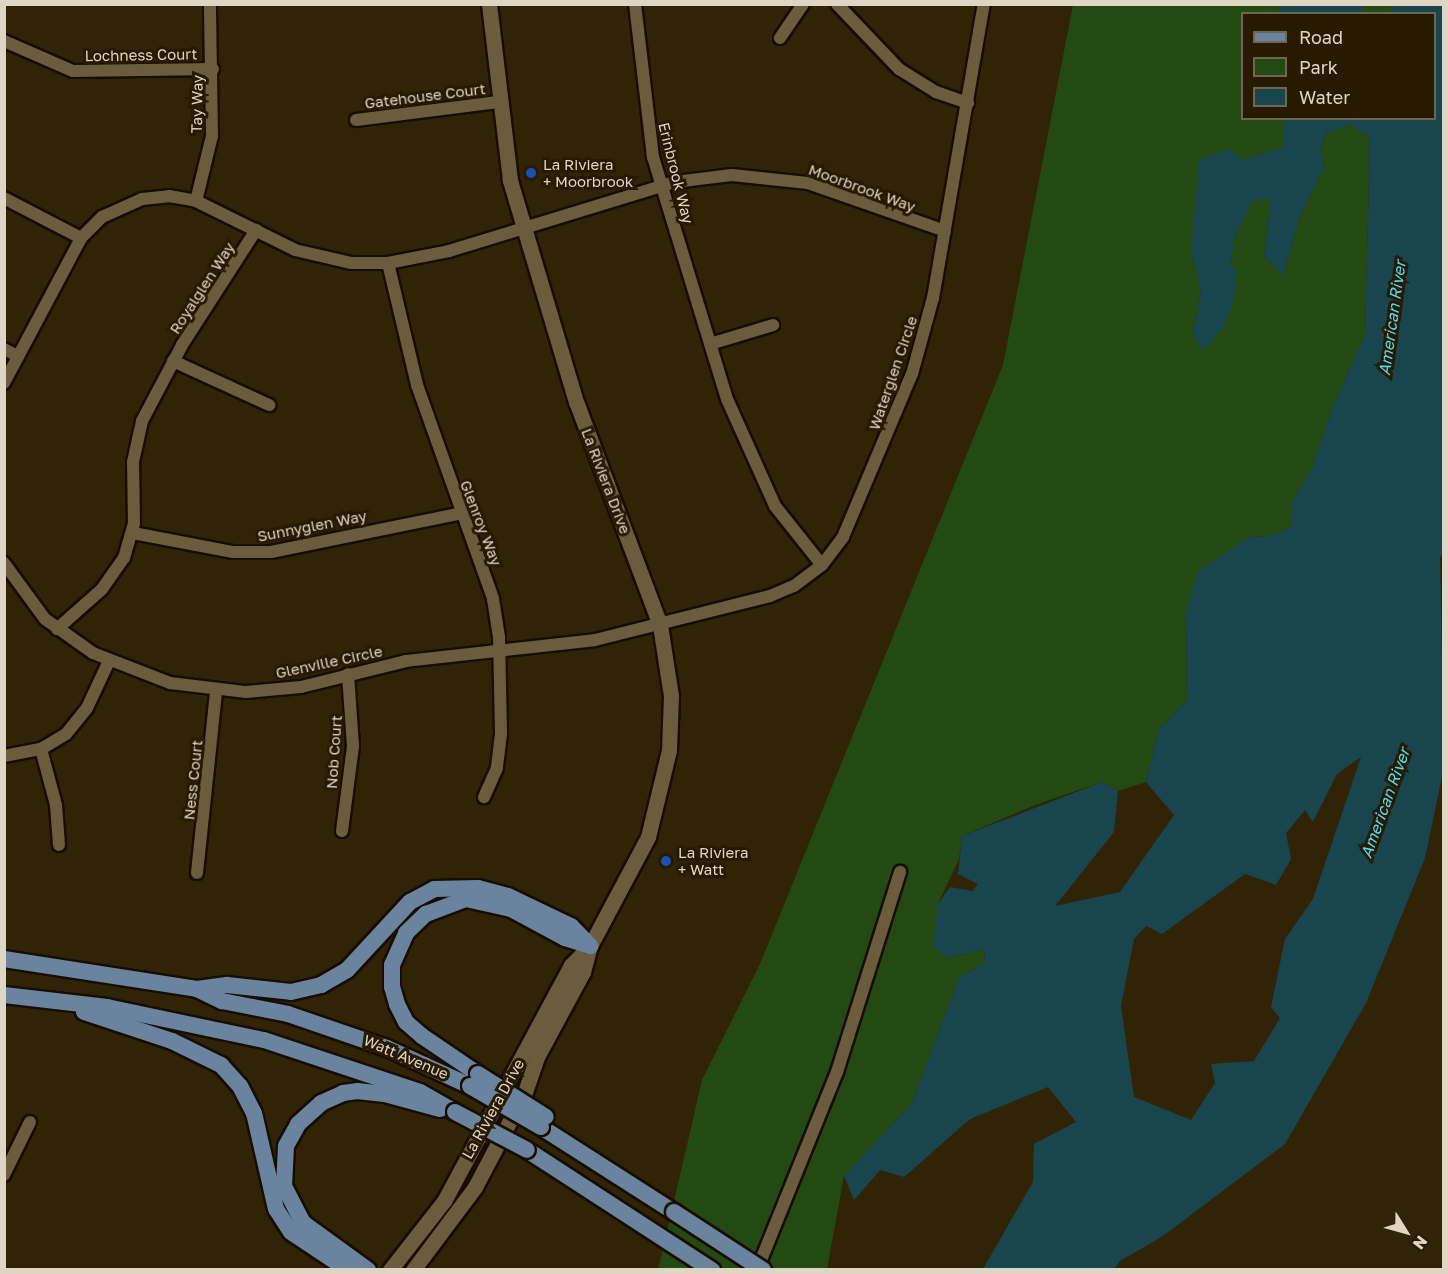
<!DOCTYPE html>
<style>
body{margin:0}
#map{position:relative;width:1448px;height:1274px;overflow:hidden;background:#312306;font-family:"Golos Text",sans-serif}
div>[style]{position:absolute}
.green>*{inset:0;background:#244a13}
.water>*{inset:0;background:#19464e}
.roads{filter:drop-shadow(2px 0 #170d00) drop-shadow(-2px 0 #170d00) drop-shadow(0 2px #170d00) drop-shadow(0 -2px #170d00)}
.minor>*{height:12px;margin:-6px;padding:0 6px;transform-origin:6px;border-radius:6px;background:#6b5c3e}
.tertiary>*{height:15px;margin:-7.5px;padding:0 7.5px;transform-origin:7.5px;border-radius:7.5px;background:#6b5c3e}
.primary>*{height:16px;margin:-8px;padding:0 8px;transform-origin:8px;border-radius:8px;background:#6a839f}
.bridges{filter:drop-shadow(2px 0 #170d00) drop-shadow(-2px 0 #170d00) drop-shadow(0 2px #170d00) drop-shadow(0 -2px #170d00)}
.primary-bridge>*{height:16px;margin:-8px;padding:0 8px;transform-origin:8px;border-radius:8px;background:#6a839f}
.dots>*{width:16px;height:16px;translate:-50% -50%;box-sizing:border-box;border:3px solid #271a00;border-radius:50%}
span{translate:-50% -50%;white-space:nowrap;text-align:center;line-height:1.15;-webkit-text-stroke:6px #271a00;paint-order:stroke}
.street-label{font-size:15px;color:#ded5c5}
.poi-label{font-size:15px;color:#ded5c5}
.left{translate:0 -50%;text-align:left}
.water-label{font-size:16px;color:#4eddf6;font-style:italic}
.frame{position:absolute;inset:0;border:6px solid #ded5c5;pointer-events:none}
.legend{position:absolute;left:1241px;top:12px;width:195px;height:108px;box-sizing:border-box;background:#271a00;border:2px solid #70654f;margin:0;padding:8px 10px;list-style:none;font-size:18px;color:#ded5c5}
.legend li{display:flex;align-items:center;gap:12px;height:30px}
.legend b{width:30px;border:2px solid #70654f}
.north{position:absolute;left:1376px;top:1202px;width:60px;height:60px;-webkit-text-stroke:4px #271a00;paint-order:stroke;rotate:127deg;font-size:16px;font-weight:700;line-height:24px;text-align:center;color:#ded5c5}
.north::after{content:'';display:block;margin:auto;width:21px;height:27px;background:#ded5c5;clip-path:polygon(50% 0,100% 100%,50% 72%,0 100%)}
</style>
<div id="map">
<div class="green">
<div style="clip-path:polygon(1073px 5px,1281px 5px,1278px 13px,1242px 14px,1242px 118px,1283px 119px,1283px 147px,1243px 160px,1191px 252px,1201px 289px,1193px 334px,1237px 271px,1230px 263px,1235px 237px,1253px 199px,1271px 199px,1264px 256px,1283px 276px,1301px 213px,1325px 166px,1320px 150px,1326px 133px,1350px 125px,1370px 138px,1365px 335px,1332px 409px,1311px 471px,1292px 502px,1292px 527px,1265px 537px,1250px 536px,1186px 612px,1187px 701px,1159px 729px,1146px 782px,1118px 791px,1102px 782px,1035px 805px,962px 836px,959px 859px,938px 904px,949px 958px,984px 949px,985px 963px,959px 978px,912px 1103px,844px 1176px,827px 1269px,658px 1270px,702px 1080px,760px 964px,1003px 365px)"></div>
<div style="clip-path:polygon(1365px 5px,1392px 5px,1390px 13px,1361px 14px)"></div>
</div>
<div class="water">
<div style="clip-path:polygon(1281px 4px,1365px 4px,1365px 5px,1361px 13px,1278px 13px)"></div>
<div style="clip-path:polygon(evenodd,1392px 5px,1444px 5px,1444px 552px,1440px 557px,1444px 767px,1425px 858px,1366px 1003px,1285px 1144px,1163px 1236px,1120px 1261px,1114px 1269px,983px 1269px,1033px 1182px,1034px 1144px,1076px 1122px,1048px 1087px,970px 1119px,904px 1177px,880px 1170px,854px 1200px,844px 1176px,912px 1103px,959px 978px,985px 963px,984px 949px,948px 958px,933px 946px,938px 904px,950px 887px,973px 891px,978px 884px,958px 874px,962px 836px,1102px 782px,1118px 791px,1114px 832px,1055px 906px,1120px 892px,1174px 815px,1146px 782px,1159px 729px,1187px 701px,1186px 612px,1198px 572px,1250px 536px,1265px 537px,1292px 527px,1292px 502px,1311px 471px,1332px 409px,1365px 335px,1370px 138px,1350px 125px,1326px 133px,1320px 150px,1325px 166px,1301px 213px,1283px 276px,1264px 256px,1271px 199px,1253px 200px,1235px 237px,1230px 263px,1237px 271px,1234px 299px,1224px 326px,1202px 351px,1193px 334px,1201px 289px,1191px 252px,1199px 160px,1230px 149px,1243px 160px,1283px 147px,1283px 119px,1434px 118px,1434px 14px,1390px 13px,1392px 5px,1361px 757px,1313px 899px,1285px 939px,1271px 1007px,1280px 1018px,1254px 1061px,1211px 1064px,1215px 1083px,1191px 1120px,1134px 1097px,1121px 1006px,1134px 939px,1146px 926px,1162px 934px,1245px 874px,1276px 885px,1291px 859px,1286px 833px,1305px 810px,1313px 822px,1337px 774px,1361px 757px)"></div>
</div>
<div class="roads">
<div class="minor">
<div style="left:635px;top:4px;width:154px;rotate:83.3deg"></div>
<div style="left:653px;top:157px;width:253px;rotate:73deg"></div>
<div style="left:727px;top:399px;width:117px;rotate:65.8deg"></div>
<div style="left:775px;top:506px;width:75px;rotate:51.5deg"></div>
<div style="left:837px;top:4px;width:90px;rotate:46.4deg"></div>
<div style="left:899px;top:69px;width:44px;rotate:31.9deg"></div>
<div style="left:936px;top:92px;width:34px;rotate:19deg"></div>
<div style="left:780px;top:38px;width:41px;rotate:-55.9deg"></div>
<div style="left:4px;top:41px;width:75px;rotate:23.5deg"></div>
<div style="left:73px;top:71px;width:140px;rotate:-0.8deg"></div>
<div style="left:356px;top:120px;width:143px;rotate:-7.2deg"></div>
<div style="left:4px;top:198px;width:87px;rotate:27.5deg"></div>
<div style="left:196px;top:201px;width:67px;rotate:-76.2deg"></div>
<div style="left:212px;top:136px;width:132px;rotate:-90.9deg"></div>
<div style="left:388px;top:263px;width:125px;rotate:76.6deg"></div>
<div style="left:417px;top:385px;width:227px;rotate:70.4deg"></div>
<div style="left:493px;top:599px;width:38px;rotate:81deg"></div>
<div style="left:499px;top:637px;width:97px;rotate:88.8deg"></div>
<div style="left:501px;top:734px;width:34px;rotate:97deg"></div>
<div style="left:497px;top:768px;width:32px;rotate:114deg"></div>
<div style="left:710px;top:344px;width:66px;rotate:-16.8deg"></div>
<div style="left:4px;top:349px;width:16px;rotate:27deg"></div>
<div style="left:173px;top:361px;width:106px;rotate:24.6deg"></div>
<div style="left:4px;top:383px;width:164px;rotate:-62deg"></div>
<div style="left:81px;top:238px;width:30px;rotate:-45deg"></div>
<div style="left:102px;top:217px;width:44px;rotate:-24.2deg"></div>
<div style="left:142px;top:199px;width:27px;rotate:-6deg"></div>
<div style="left:169px;top:196px;width:27px;rotate:10deg"></div>
<div style="left:196px;top:201px;width:110px;rotate:26.3deg"></div>
<div style="left:295px;top:250px;width:57px;rotate:13.1deg"></div>
<div style="left:351px;top:263px;width:37px"></div>
<div style="left:388px;top:263px;width:62px;rotate:-11.1deg"></div>
<div style="left:449px;top:251px;width:236px;rotate:-17deg"></div>
<div style="left:675px;top:182px;width:57px;rotate:-7deg"></div>
<div style="left:732px;top:175px;width:76px;rotate:6deg"></div>
<div style="left:808px;top:183px;width:145px;rotate:19.3deg"></div>
<div style="left:133px;top:533px;width:102px;rotate:10.8deg"></div>
<div style="left:233px;top:552px;width:38px"></div>
<div style="left:271px;top:552px;width:195px;rotate:-11.5deg"></div>
<div style="left:4px;top:563px;width:69px;rotate:53.8deg"></div>
<div style="left:45px;top:619px;width:59px;rotate:35.3deg"></div>
<div style="left:93px;top:653px;width:83px;rotate:21.3deg"></div>
<div style="left:170px;top:683px;width:77px;rotate:6.8deg"></div>
<div style="left:246px;top:692px;width:55px;rotate:-5.2deg"></div>
<div style="left:301px;top:687px;width:108px;rotate:-13.9deg"></div>
<div style="left:406px;top:661px;width:190px;rotate:-6.3deg"></div>
<div style="left:595px;top:640px;width:180px;rotate:-14.1deg"></div>
<div style="left:770px;top:596px;width:26px;rotate:-23deg"></div>
<div style="left:794px;top:586px;width:35px;rotate:-37deg"></div>
<div style="left:822px;top:565px;width:35px;rotate:-53deg"></div>
<div style="left:843px;top:537px;width:177px;rotate:-67.1deg"></div>
<div style="left:912px;top:374px;width:79px;rotate:-74.6deg"></div>
<div style="left:933px;top:298px;width:298px;rotate:-80.2deg"></div>
<div style="left:57px;top:629px;width:60px;rotate:-41.6deg"></div>
<div style="left:102px;top:589px;width:38px;rotate:-55deg"></div>
<div style="left:124px;top:558px;width:35px;rotate:-74deg"></div>
<div style="left:134px;top:524px;width:62px;rotate:-90.9deg"></div>
<div style="left:133px;top:462px;width:42px;rotate:-77.6deg"></div>
<div style="left:142px;top:421px;width:86px;rotate:-62.2deg"></div>
<div style="left:182px;top:345px;width:137px;rotate:-57.2deg"></div>
<div style="left:41px;top:749px;width:58px;rotate:75deg"></div>
<div style="left:56px;top:805px;width:40px;rotate:85.7deg"></div>
<div style="left:4px;top:756px;width:38px;rotate:-11deg"></div>
<div style="left:41px;top:749px;width:29px;rotate:-31deg"></div>
<div style="left:66px;top:734px;width:33px;rotate:-51deg"></div>
<div style="left:87px;top:708px;width:52px;rotate:-64.9deg"></div>
<div style="left:342px;top:831px;width:86px;rotate:-82.6deg"></div>
<div style="left:353px;top:746px;width:72px;rotate:-94deg"></div>
<div style="left:197px;top:873px;width:183px;rotate:-84deg"></div>
<div style="left:4px;top:1175px;width:59px;rotate:-63.9deg"></div>
<div style="left:757px;top:1270px;width:214px;rotate:-68deg"></div>
<div style="left:837px;top:1072px;width:210px;rotate:-72.5deg"></div>
</div>
<div class="tertiary">
<div style="left:390px;top:1270px;width:88px;rotate:-52deg"></div>
<div style="left:444px;top:1201px;width:268px;rotate:-61.7deg"></div>
<div style="left:571px;top:965px;width:24px;rotate:-45deg"></div>
<div style="left:413px;top:1270px;width:104px;rotate:-53.2deg"></div>
<div style="left:475px;top:1187px;width:107px;rotate:-62.2deg"></div>
<div style="left:525px;top:1092px;width:37px;rotate:-71deg"></div>
<div style="left:537px;top:1057px;width:97px;rotate:-61.6deg"></div>
<div style="left:583px;top:972px;width:27px;rotate:-75deg"></div>
<div style="left:590px;top:946px;width:123px;rotate:-62deg"></div>
<div style="left:648px;top:837px;width:89px;rotate:-76.4deg"></div>
<div style="left:669px;top:750px;width:54px;rotate:-87.9deg"></div>
<div style="left:671px;top:696px;width:72px;rotate:-98.8deg"></div>
<div style="left:660px;top:625px;width:238px;rotate:-110.6deg"></div>
<div style="left:576px;top:402px;width:232px;rotate:-106.6deg"></div>
<div style="left:510px;top:180px;width:177px;rotate:-96.8deg"></div>
</div>
<div class="primary">
<div style="left:4px;top:959px;width:195px;rotate:8.8deg"></div>
<div style="left:197px;top:989px;width:28px;rotate:26deg"></div>
<div style="left:222px;top:1001px;width:67px;rotate:11.1deg"></div>
<div style="left:288px;top:1014px;width:105px;rotate:19deg"></div>
<div style="left:387px;top:1048px;width:91px;rotate:24.6deg"></div>
<div style="left:197px;top:989px;width:30px;rotate:-8deg"></div>
<div style="left:227px;top:985px;width:64px;rotate:6.2deg"></div>
<div style="left:291px;top:992px;width:31px;rotate:-13deg"></div>
<div style="left:321px;top:985px;width:30px;rotate:-30deg"></div>
<div style="left:347px;top:970px;width:93px;rotate:-47.2deg"></div>
<div style="left:410px;top:902px;width:27px;rotate:-28deg"></div>
<div style="left:434px;top:889px;width:44px;rotate:-1.3deg"></div>
<div style="left:478px;top:888px;width:31px;rotate:15deg"></div>
<div style="left:508px;top:896px;width:70px;rotate:25.5deg"></div>
<div style="left:571px;top:926px;width:28px;rotate:46deg"></div>
<div style="left:4px;top:995px;width:104px;rotate:6.6deg"></div>
<div style="left:107px;top:1007px;width:160px;rotate:11.9deg"></div>
<div style="left:264px;top:1040px;width:164px;rotate:18.4deg"></div>
<div style="left:420px;top:1092px;width:40px;rotate:29.7deg"></div>
<div style="left:84px;top:1012px;width:93px;rotate:18.2deg"></div>
<div style="left:172px;top:1041px;width:55px;rotate:26.1deg"></div>
<div style="left:221px;top:1065px;width:28px;rotate:48deg"></div>
<div style="left:240px;top:1086px;width:30px;rotate:63deg"></div>
<div style="left:254px;top:1113px;width:98px;rotate:77.1deg"></div>
<div style="left:276px;top:1209px;width:27px;rotate:57deg"></div>
<div style="left:291px;top:1232px;width:69px;rotate:33.7deg"></div>
<div style="left:478px;top:1074px;width:68px;rotate:-145.8deg"></div>
<div style="left:422px;top:1036px;width:21px;rotate:-139deg"></div>
<div style="left:406px;top:1022px;width:20px;rotate:-117deg"></div>
<div style="left:397px;top:1004px;width:18px;rotate:-106deg"></div>
<div style="left:392px;top:987px;width:22px;rotate:-90deg"></div>
<div style="left:392px;top:965px;width:35px;rotate:-66deg"></div>
<div style="left:406px;top:933px;width:28px;rotate:-44deg"></div>
<div style="left:426px;top:914px;width:43px;rotate:-20.6deg"></div>
<div style="left:466px;top:899px;width:46px;rotate:12.5deg"></div>
<div style="left:511px;top:909px;width:61px;rotate:28.2deg"></div>
<div style="left:565px;top:938px;width:24px;rotate:17deg"></div>
<div style="left:541px;top:1127px;width:158px;rotate:32.6deg"></div>
<div style="left:527px;top:1150px;width:221px;rotate:33deg"></div>
<div style="left:368px;top:1270px;width:80px;rotate:-144.1deg"></div>
<div style="left:303px;top:1223px;width:42px;rotate:-117.2deg"></div>
<div style="left:284px;top:1186px;width:40px;rotate:-87.1deg"></div>
<div style="left:286px;top:1146px;width:25px;rotate:-61deg"></div>
<div style="left:298px;top:1124px;width:31px;rotate:-42deg"></div>
<div style="left:321px;top:1103px;width:24px;rotate:-24deg"></div>
<div style="left:343px;top:1093px;width:14px;rotate:-8deg"></div>
<div style="left:357px;top:1091px;width:28px;rotate:6deg"></div>
<div style="left:385px;top:1094px;width:57px;rotate:15.3deg"></div>
</div>
</div>
<div class="bridges">
<div class="primary-bridge">
<div style="left:478px;top:1074px;width:80px;rotate:32.3deg"></div>
<div style="left:470px;top:1086px;width:82px;rotate:30deg"></div>
<div style="left:455px;top:1112px;width:81px;rotate:27.8deg"></div>
<div style="left:674px;top:1212px;width:106px;rotate:33.1deg"></div>
</div>
</div>
<div class="dots">
<div style="left:531px;top:173px;background:#1a4fb4"></div>
<div style="left:666px;top:861px;background:#1a4fb4"></div>
</div>
<div class="street-label">
<span style="left:141px;top:55px;rotate:-1deg">Lochness Court</span>
<span style="left:425px;top:96px;rotate:-7deg">Gatehouse Court</span>
<span style="left:197px;top:104px;rotate:-89deg">Tay Way</span>
<span style="left:676px;top:173px;rotate:76deg">Erinbrook Way</span>
<span style="left:862px;top:188px;rotate:20deg">Moorbrook Way</span>
<span style="left:202px;top:288px;rotate:-57deg">Royalglen Way</span>
<span style="left:893px;top:373px;rotate:-71deg">Waterglen Circle</span>
<span style="left:606px;top:481px;rotate:69deg">La Riviera Drive</span>
<span style="left:481px;top:523px;rotate:69deg">Glenroy Way</span>
<span style="left:312px;top:526px;rotate:-11deg">Sunnyglen Way</span>
<span style="left:329px;top:662px;rotate:-12deg">Glenville Circle</span>
<span style="left:334px;top:752px;rotate:-86deg">Nob Court</span>
<span style="left:193px;top:780px;rotate:-84deg">Ness Court</span>
<span style="left:406px;top:1057px;rotate:23deg">Watt Avenue</span>
<span style="left:493px;top:1109px;rotate:-61deg">La Riviera Drive</span>
</div>
<div class="poi-label">
<span class="left" style="left:543px;top:173px">La Riviera<br>+ Moorbrook</span>
<span class="left" style="left:678px;top:861px">La Riviera<br>+ Watt</span>
</div>
<div class="water-label">
<span style="left:1392px;top:318px;rotate:-82deg">American River</span>
<span style="left:1385px;top:803px;rotate:-70deg">American River</span>
</div>
<div class="frame"></div>
<ul class="legend">
<li><b style="height:8px;background:#6a839f"></b>Road</li>
<li><b style="height:16px;background:#244a13"></b>Park</li>
<li><b style="height:16px;background:#19464e"></b>Water</li>
</ul>
<div class="north">N</div>
</div>
